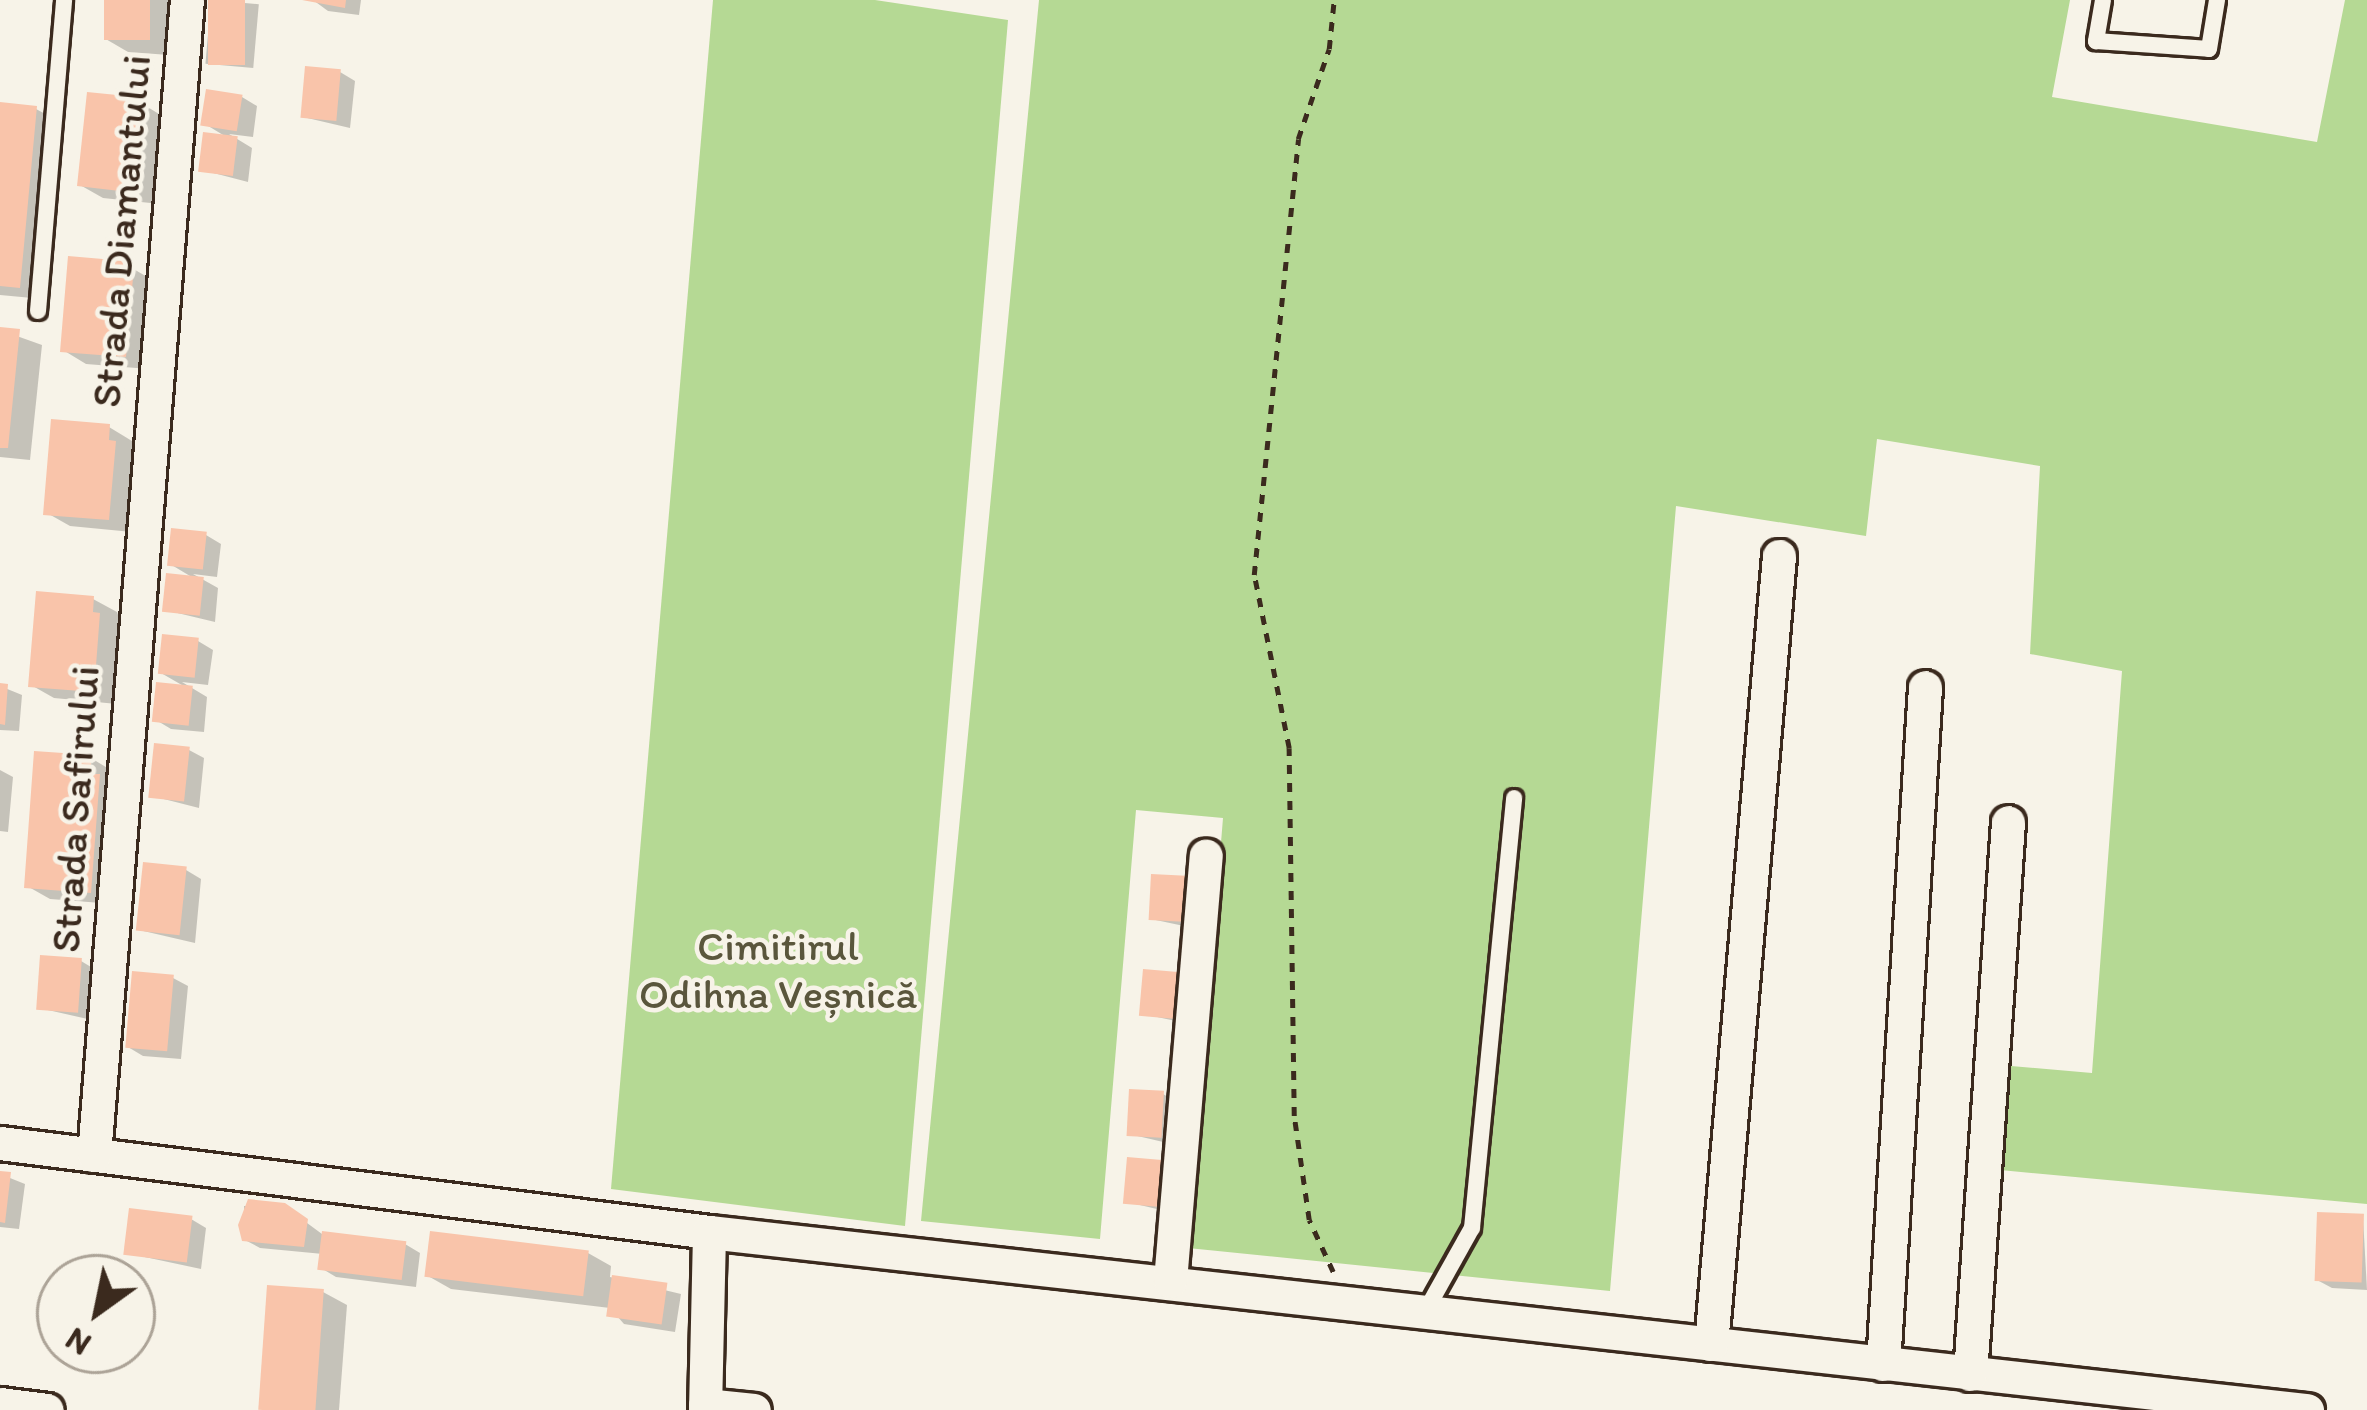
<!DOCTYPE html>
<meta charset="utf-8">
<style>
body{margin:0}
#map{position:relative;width:2367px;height:1410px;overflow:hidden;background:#f7f3e8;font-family:Itim,sans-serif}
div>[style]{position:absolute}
.green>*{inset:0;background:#b5d994}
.shadow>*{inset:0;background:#0003;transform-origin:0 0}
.building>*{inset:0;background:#f9c4aa;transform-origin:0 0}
.path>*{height:4.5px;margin-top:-2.25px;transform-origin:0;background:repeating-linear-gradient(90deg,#3b2a1e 0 9px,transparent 0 18px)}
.roads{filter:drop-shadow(3px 0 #3b2a1e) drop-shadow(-3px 0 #3b2a1e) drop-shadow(0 3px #3b2a1e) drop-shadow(0 -3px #3b2a1e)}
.service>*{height:16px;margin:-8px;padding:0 8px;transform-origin:8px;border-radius:8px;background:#f7f3e8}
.minor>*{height:33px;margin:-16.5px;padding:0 16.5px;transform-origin:16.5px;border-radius:16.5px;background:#f7f3e8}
span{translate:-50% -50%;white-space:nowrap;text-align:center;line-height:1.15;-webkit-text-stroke:9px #f7f3e8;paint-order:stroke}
.street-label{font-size:42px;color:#3b2a1e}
.park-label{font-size:42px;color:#5a563c}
.north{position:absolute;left:36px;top:1254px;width:120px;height:120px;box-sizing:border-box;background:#f7f3e8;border:3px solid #aca397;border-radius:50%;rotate:213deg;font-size:33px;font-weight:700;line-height:48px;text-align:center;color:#3b2a1e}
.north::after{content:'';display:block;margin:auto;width:42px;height:54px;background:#3b2a1e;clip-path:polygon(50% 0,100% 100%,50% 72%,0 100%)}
</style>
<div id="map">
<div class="green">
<div style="clip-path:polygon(713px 0,875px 0,1008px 20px,905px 1226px,611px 1189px)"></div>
<div style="clip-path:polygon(1039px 0,2070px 0,2052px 97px,2317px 142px,2345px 0,2367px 0,2367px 1204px,2000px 1170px,2011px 1066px,2092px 1073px,2122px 671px,2030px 654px,2040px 466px,1877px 439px,1866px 536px,1676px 506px,1610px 1291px,1188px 1248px,1223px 818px,1136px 810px,1100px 1239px,921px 1221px)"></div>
</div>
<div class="shadow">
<div style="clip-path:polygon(107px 0,174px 0,169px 55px,128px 52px,104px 38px)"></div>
<div style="left:211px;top:0;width:48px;height:64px;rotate:5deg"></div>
<div style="clip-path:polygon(313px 0,361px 0,359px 15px,328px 11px)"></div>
<div style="clip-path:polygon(340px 72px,355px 81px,350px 128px,303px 117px)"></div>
<div style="clip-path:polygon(242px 97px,257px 106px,253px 137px,229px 134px,252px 148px,248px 182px,202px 170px,228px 138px,205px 124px)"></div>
<div style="clip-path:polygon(136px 100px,159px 114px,160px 204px,103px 198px,80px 185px)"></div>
<div style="clip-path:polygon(0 105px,36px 109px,60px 122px,43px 299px,0 295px)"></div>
<div style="clip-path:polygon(125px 264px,149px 278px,149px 369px,86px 364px,63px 350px)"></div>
<div style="clip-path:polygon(0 330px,42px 345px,30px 460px,0 457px)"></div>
<div style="clip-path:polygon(109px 427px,132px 441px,138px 457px,132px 532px,70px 526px,47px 513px)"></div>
<div style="clip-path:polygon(206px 535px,221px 544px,217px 577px,193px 574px,218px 588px,215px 622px,165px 610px,195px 579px,170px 564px)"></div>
<div style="clip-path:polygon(93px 599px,117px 612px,123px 629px,117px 704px,54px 698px,31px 685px)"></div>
<div style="clip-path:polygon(198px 641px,213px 650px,208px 685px,182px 682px,207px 697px,204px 732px,171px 729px,156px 720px,187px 688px,161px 673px)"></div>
<div style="clip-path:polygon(0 686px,22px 695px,19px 731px,0 730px)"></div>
<div style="clip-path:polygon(189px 750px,204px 758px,199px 808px,152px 796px)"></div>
<div style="clip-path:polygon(91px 758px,114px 772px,114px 904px,50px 899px,27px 886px)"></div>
<div style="clip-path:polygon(0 770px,13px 777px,8px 832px,0 831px)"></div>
<div style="clip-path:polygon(186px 870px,201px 879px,195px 943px,139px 930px)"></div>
<div style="clip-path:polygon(1185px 879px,1200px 888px,1198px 929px,1151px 919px)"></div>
<div style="clip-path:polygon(81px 961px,96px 970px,92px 1020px,39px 1008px)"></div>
<div style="clip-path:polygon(1177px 974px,1192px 983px,1190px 1024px,1143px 1014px)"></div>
<div style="clip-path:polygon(173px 978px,188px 986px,181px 1059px,143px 1056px,128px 1047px)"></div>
<div style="clip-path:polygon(1163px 1094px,1178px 1103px,1176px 1145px,1129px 1134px)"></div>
<div style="clip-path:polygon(1161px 1162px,1176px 1171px,1174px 1213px,1127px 1202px)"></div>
<div style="clip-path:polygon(0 1174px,25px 1184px,19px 1229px,0 1227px)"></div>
<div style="clip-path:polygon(244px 1206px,284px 1206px,322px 1234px,405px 1244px,420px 1253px,416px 1287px,336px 1277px,321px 1268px,323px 1254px,260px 1248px,245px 1240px)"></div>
<div style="clip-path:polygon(2363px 1217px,2367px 1290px,2332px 1288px,2317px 1280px)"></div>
<div style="clip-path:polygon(191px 1219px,206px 1228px,201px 1269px,126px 1253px)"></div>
<div style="clip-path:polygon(588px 1253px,611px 1266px,610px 1277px,681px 1294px,675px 1332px,624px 1324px,610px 1308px,451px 1289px,428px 1276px)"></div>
<div style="clip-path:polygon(323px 1292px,347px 1305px,339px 1410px,262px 1410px)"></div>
</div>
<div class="building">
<div style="left:104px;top:0;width:46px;height:40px"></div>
<div style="left:208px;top:0;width:37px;height:65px"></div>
<div style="clip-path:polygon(302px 0,346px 0,345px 8px)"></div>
<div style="left:305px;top:66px;width:36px;height:52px;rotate:5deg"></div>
<div style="left:206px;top:89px;width:37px;height:37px;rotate:9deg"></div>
<div style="clip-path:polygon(87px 92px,137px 97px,137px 193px,77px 186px)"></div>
<div style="clip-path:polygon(0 102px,37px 106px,20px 288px,0 286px)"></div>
<div style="left:203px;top:132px;width:35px;height:40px;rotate:7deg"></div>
<div style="clip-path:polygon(68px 256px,126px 261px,125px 277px,133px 278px,126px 357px,60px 352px)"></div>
<div style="clip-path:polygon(0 327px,20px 329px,8px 448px,0 448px)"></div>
<div style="clip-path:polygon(51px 419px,110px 424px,109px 440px,116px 441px,109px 520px,43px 515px)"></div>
<div style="left:171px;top:528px;width:36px;height:38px;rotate:6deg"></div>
<div style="left:166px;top:573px;width:38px;height:39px;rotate:6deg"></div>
<div style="clip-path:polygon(36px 591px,94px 596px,93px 612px,100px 613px,94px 692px,28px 687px)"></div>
<div style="left:162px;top:634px;width:37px;height:40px;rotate:6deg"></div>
<div style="left:156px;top:682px;width:37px;height:40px;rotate:6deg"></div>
<div style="clip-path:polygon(0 683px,8px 684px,5px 725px,0 724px)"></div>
<div style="left:154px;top:743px;width:36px;height:55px;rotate:6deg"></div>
<div style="clip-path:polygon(34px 751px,92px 755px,90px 774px,100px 774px,91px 893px,24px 888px)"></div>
<div style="left:143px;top:862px;width:44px;height:69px;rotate:6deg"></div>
<div style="left:1151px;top:874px;width:35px;height:46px;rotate:3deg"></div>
<div style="left:40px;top:955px;width:42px;height:55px;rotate:4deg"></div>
<div style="left:1143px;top:969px;width:35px;height:47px;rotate:5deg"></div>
<div style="left:132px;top:971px;width:42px;height:77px;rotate:5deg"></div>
<div style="left:1129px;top:1089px;width:35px;height:47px;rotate:3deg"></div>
<div style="left:1127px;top:1157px;width:35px;height:47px;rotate:5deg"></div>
<div style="clip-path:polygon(0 1171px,11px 1172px,5px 1223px,0 1222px)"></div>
<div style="clip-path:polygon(248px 1199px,285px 1203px,308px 1219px,304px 1247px,242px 1241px,238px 1225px)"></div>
<div style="left:129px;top:1208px;width:64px;height:47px;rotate:7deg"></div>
<div style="left:2317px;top:1212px;width:47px;height:69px;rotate:2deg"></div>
<div style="left:322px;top:1231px;width:85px;height:39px;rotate:7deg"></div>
<div style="left:430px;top:1231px;width:160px;height:46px;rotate:7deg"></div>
<div style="left:612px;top:1275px;width:56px;height:42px;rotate:8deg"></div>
<div style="left:267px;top:1285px;width:57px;height:125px;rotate:4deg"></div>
</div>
<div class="path">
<div style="left:1333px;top:1272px;width:57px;rotate:-114.8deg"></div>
<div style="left:1309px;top:1220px;width:105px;rotate:-98.2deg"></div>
<div style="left:1294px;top:1116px;width:368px;rotate:-90.8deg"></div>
<div style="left:1289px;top:748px;width:177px;rotate:-101.4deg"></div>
<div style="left:1254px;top:575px;width:438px;rotate:-84.2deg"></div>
<div style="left:1298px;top:139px;width:95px;rotate:-71deg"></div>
<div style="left:1329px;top:49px;width:49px;rotate:-84.2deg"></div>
</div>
<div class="roads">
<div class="service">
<div style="left:2103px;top:0;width:42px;rotate:99.7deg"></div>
<div style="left:2096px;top:41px;width:113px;rotate:4deg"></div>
<div style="left:2209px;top:49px;width:50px;rotate:-80.7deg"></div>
<div style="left:38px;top:311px;width:312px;rotate:-85.2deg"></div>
<div style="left:1425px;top:1312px;width:96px;rotate:-60.8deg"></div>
<div style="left:1472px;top:1228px;width:432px;rotate:-84.4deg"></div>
</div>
<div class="minor">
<div style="left:0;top:1143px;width:715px;rotate:7.15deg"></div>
<div style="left:709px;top:1232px;width:1608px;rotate:6.36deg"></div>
<div style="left:94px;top:1155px;width:1159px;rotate:-85.4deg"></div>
<div style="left:1170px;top:1281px;width:427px;rotate:-85.2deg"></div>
<div style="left:1711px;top:1344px;width:791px;rotate:-85.07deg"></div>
<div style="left:1883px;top:1364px;width:678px;rotate:-86.45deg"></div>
<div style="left:1970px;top:1374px;width:553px;rotate:-86.06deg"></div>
<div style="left:0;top:1404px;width:47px;rotate:7.3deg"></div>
<div style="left:705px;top:1405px;width:49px;rotate:5.8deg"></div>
<div style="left:705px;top:1410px;width:178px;rotate:-88.7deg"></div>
</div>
</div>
<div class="street-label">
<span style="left:121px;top:231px;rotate:-85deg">Strada Diamantului</span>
<span style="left:75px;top:809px;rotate:-86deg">Strada Safirului</span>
</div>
<div class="park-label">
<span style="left:778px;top:970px">Cimitirul<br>Odihna Veșnică</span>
</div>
<div class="north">N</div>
</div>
